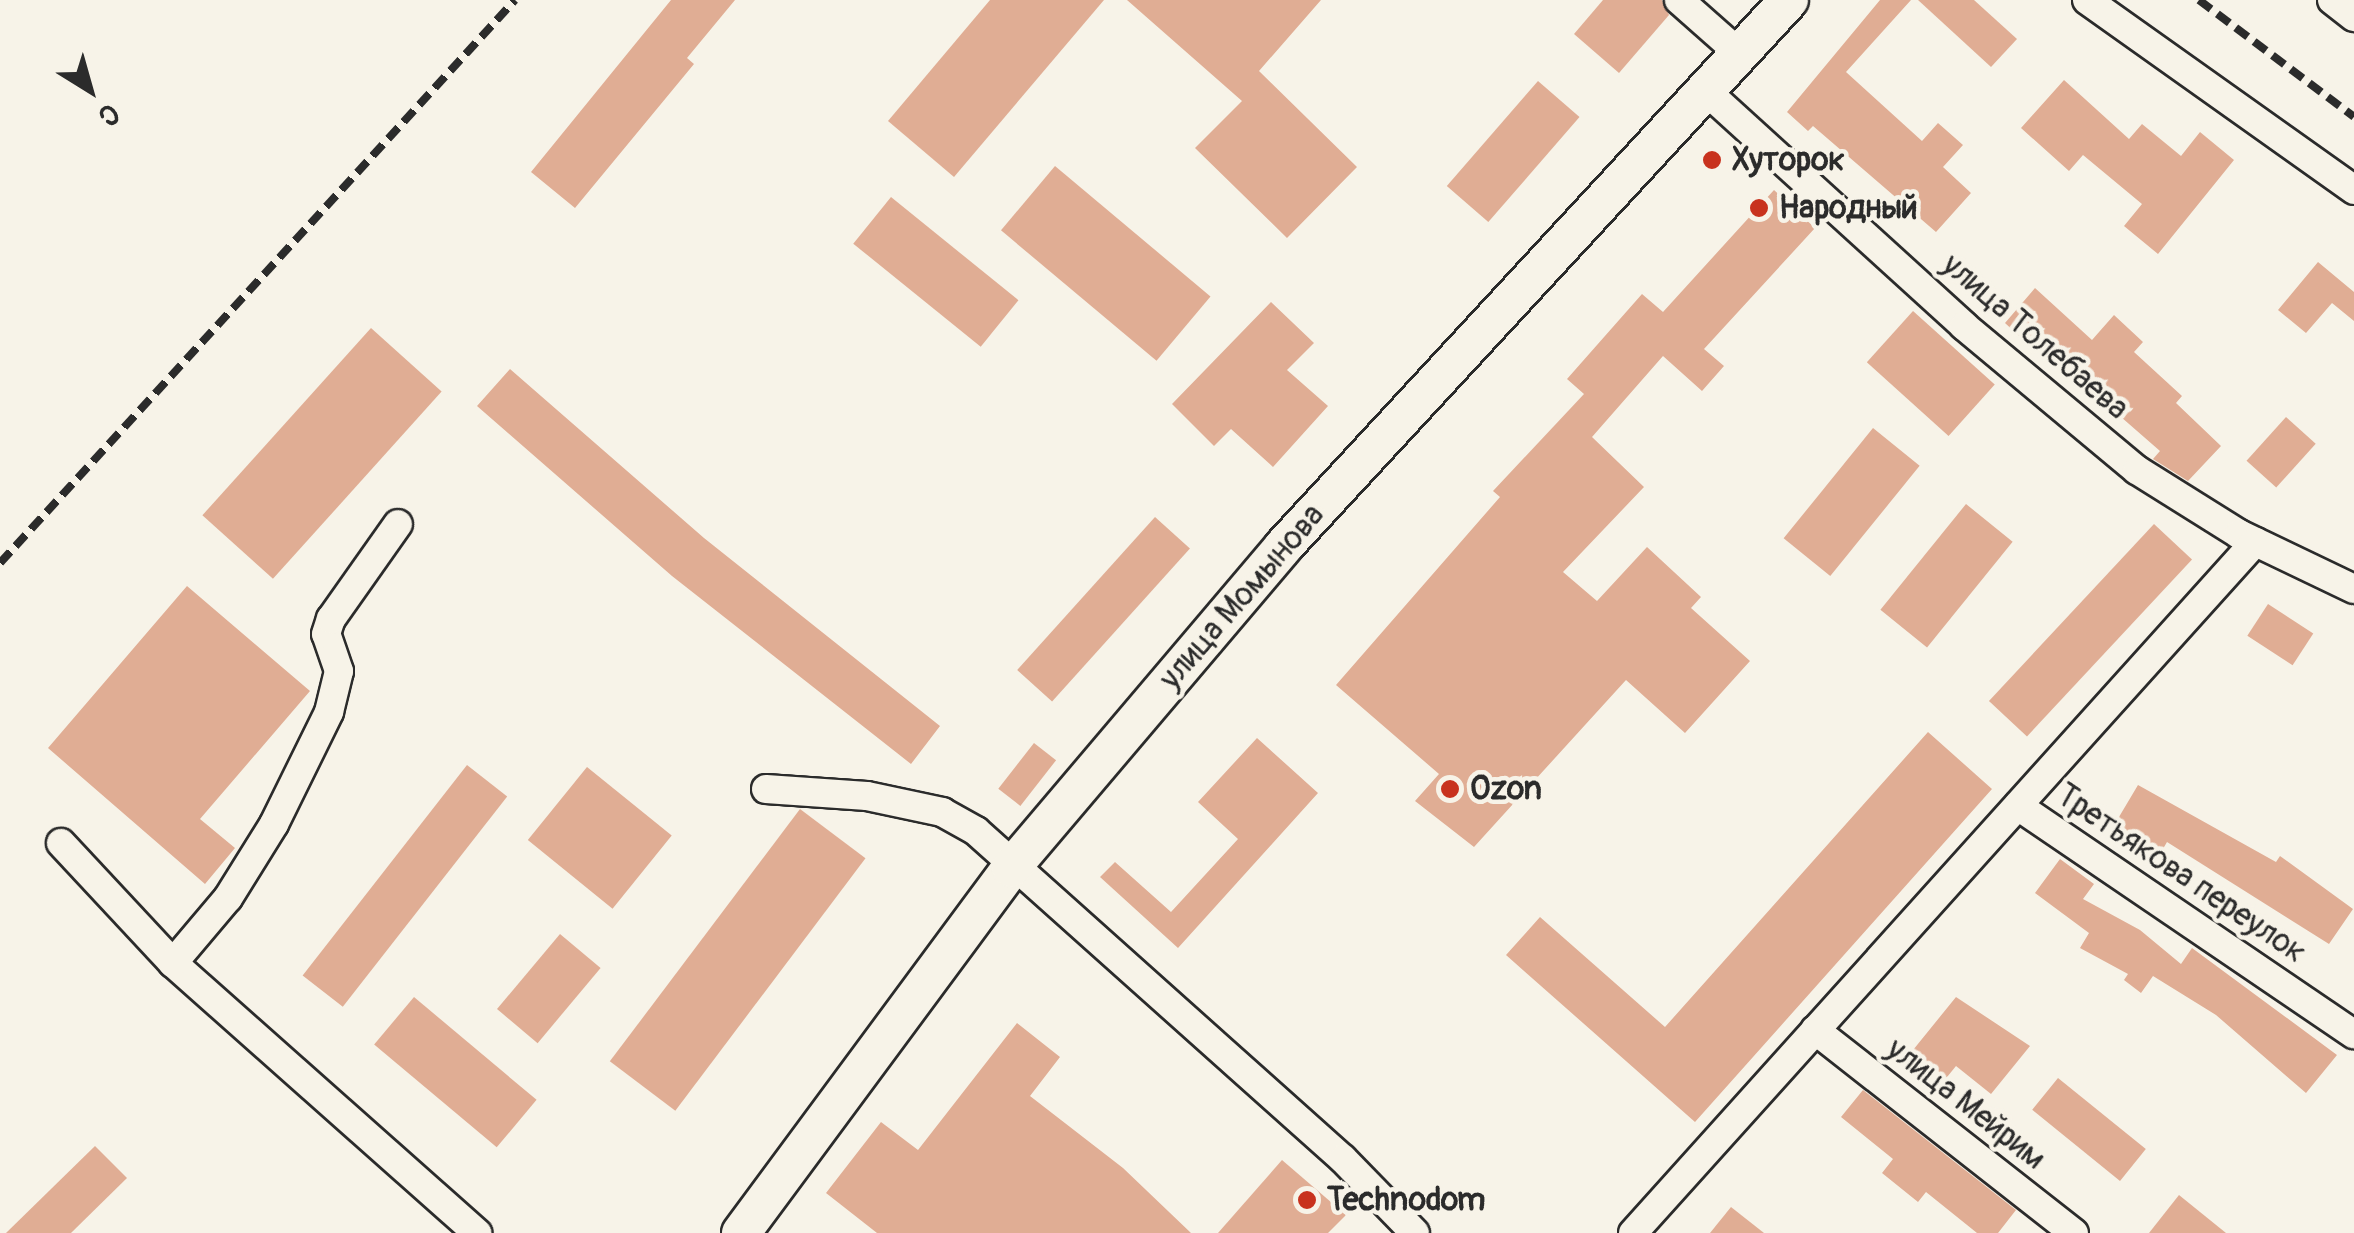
<!DOCTYPE html>
<meta charset="utf-8">
<style>
body{margin:0}
#map{position:relative;width:2354px;height:1233px;overflow:hidden;background:#f7f3e8;font-family:Pangolin,sans-serif}
div>[style]{position:absolute}
.building>*{inset:0;background:#e0ad94;transform-origin:0 0}
.roads{filter:drop-shadow(2px 0 #2b2b2b) drop-shadow(-2px 0 #2b2b2b) drop-shadow(0 2px #2b2b2b) drop-shadow(0 -2px #2b2b2b)}
.minor>*{height:28px;margin:-14px;padding:0 14px;transform-origin:14px;border-radius:14px;background:#f7f3e8}
.secondary>*{height:38px;margin:-19px;padding:0 19px;transform-origin:19px;border-radius:19px;background:#f7f3e8}
.rail>*{height:8px;margin-top:-4px;transform-origin:0;background:repeating-linear-gradient(90deg,#2b2b2b 0 15px,transparent 0 23px)}
.dots>*{width:28px;height:28px;translate:-50% -50%;box-sizing:border-box;border:5px solid #f7f3e8;border-radius:50%}
span{translate:-50% -50%;white-space:nowrap;text-align:center;line-height:1.15;-webkit-text-stroke:9px #f7f3e8;paint-order:stroke}
.poi-label{font-size:32px;color:#2b2b2b;font-weight:700}
.left{translate:0 -50%;text-align:left}
.street-label{font-size:32px;color:#2b2b2b}
.north{position:absolute;left:40px;top:40px;width:100px;height:100px;-webkit-text-stroke:8px #f7f3e8;paint-order:stroke;rotate:143deg;font-size:28px;font-weight:700;line-height:40px;text-align:center;color:#2b2b2b}
.north::after{content:'';display:block;margin:auto;width:35px;height:45px;background:#2b2b2b;clip-path:polygon(50% 0,100% 100%,50% 72%,0 100%)}
</style>
<div id="map">
<div class="building">
<div style="clip-path:polygon(671px 0,735px 0,687px 58px,694px 64px,575px 208px,531px 172px)"></div>
<div style="clip-path:polygon(990px 0,1104px 0,954px 177px,888px 121px)"></div>
<div style="clip-path:polygon(1127px 0,1321px 0,1259px 71px,1357px 167px,1287px 238px,1195px 148px,1242px 101px)"></div>
<div style="clip-path:polygon(1603px 0,1662px 0,1669px 15px,1619px 73px,1574px 34px)"></div>
<div style="clip-path:polygon(1880px 0,1911px 0,1846px 72px,1922px 141px,1938px 123px,1963px 145px,1943px 167px,1971px 193px,1936px 232px,1813px 126px,1808px 131px,1787px 112px)"></div>
<div style="clip-path:polygon(1918px 0,1974px 0,2017px 39px,1991px 67px)"></div>
<div style="clip-path:polygon(2064px 80px,2129px 139px,2142px 124px,2181px 156px,2200px 132px,2234px 160px,2158px 254px,2124px 226px,2142px 204px,2083px 155px,2069px 171px,2021px 128px)"></div>
<div style="left:1538px;top:81px;width:55px;height:139px;rotate:41deg"></div>
<div style="left:1055px;top:166px;width:203px;height:84px;rotate:40deg"></div>
<div style="clip-path:polygon(1774px 190px,1815px 228px,1704px 349px,1724px 366px,1702px 391px,1663px 356px,1592px 437px,1644px 487px,1563px 572px,1597px 601px,1647px 547px,1701px 597px,1691px 608px,1750px 661px,1685px 733px,1626px 680px,1474px 847px,1415px 801px,1439px 774px,1336px 685px,1500px 497px,1493px 491px,1584px 394px,1567px 379px,1642px 294px,1663px 312px)"></div>
<div style="left:891px;top:197px;width:164px;height:60px;rotate:39deg"></div>
<div style="clip-path:polygon(2318px 262px,2354px 292px,2354px 321px,2332px 303px,2306px 333px,2278px 310px)"></div>
<div style="clip-path:polygon(2035px 288px,2092px 340px,2114px 315px,2143px 342px,2134px 352px,2182px 396px,2176px 403px,2221px 446px,2188px 481px,2153px 459px,2160px 451px,2121px 417px,2128px 409px,2044px 334px,2032px 348px,2005px 323px)"></div>
<div style="clip-path:polygon(1271px 302px,1314px 343px,1287px 370px,1328px 406px,1273px 467px,1231px 429px,1214px 446px,1172px 404px)"></div>
<div style="left:1913px;top:311px;width:110px;height:69px;rotate:42deg"></div>
<div style="left:371px;top:328px;width:95px;height:252px;rotate:42deg"></div>
<div style="clip-path:polygon(510px 369px,704px 538px,940px 726px,911px 764px,672px 576px,477px 406px)"></div>
<div style="left:2286px;top:417px;width:40px;height:59px;rotate:42deg"></div>
<div style="left:1873px;top:428px;width:60px;height:142px;rotate:39deg"></div>
<div style="left:1966px;top:504px;width:60px;height:136px;rotate:39deg"></div>
<div style="left:1155px;top:517px;width:47px;height:206px;rotate:42deg"></div>
<div style="left:2154px;top:524px;width:52px;height:242px;rotate:43deg"></div>
<div style="clip-path:polygon(187px 586px,310px 691px,200px 819px,235px 848px,205px 884px,48px 748px)"></div>
<div style="left:2268px;top:604px;width:54px;height:38px;rotate:33deg"></div>
<div style="clip-path:polygon(1928px 732px,1992px 789px,1695px 1122px,1506px 955px,1540px 917px,1665px 1027px)"></div>
<div style="clip-path:polygon(1257px 738px,1318px 793px,1178px 948px,1100px 877px,1115px 862px,1171px 912px,1238px 839px,1198px 802px)"></div>
<div style="left:1034px;top:743px;width:28px;height:58px;rotate:38deg"></div>
<div style="left:467px;top:765px;width:51px;height:267px;rotate:38deg"></div>
<div style="left:587px;top:767px;width:109px;height:94px;rotate:39deg"></div>
<div style="clip-path:polygon(2138px 785px,2276px 862px,2280px 856px,2353px 909px,2329px 944px,2167px 842px,2160px 854px,2113px 827px)"></div>
<div style="left:800px;top:809px;width:82px;height:316px;rotate:37deg"></div>
<div style="clip-path:polygon(2060px 859px,2094px 884px,2083px 899px,2140px 930px,2181px 964px,2192px 948px,2337px 1055px,2306px 1093px,2216px 1015px,2153px 976px,2141px 993px,2124px 980px,2128px 974px,2080px 948px,2089px 933px,2035px 893px)"></div>
<div style="left:560px;top:934px;width:53px;height:98px;rotate:40deg"></div>
<div style="left:414px;top:997px;width:160px;height:62px;rotate:40deg"></div>
<div style="clip-path:polygon(1956px 997px,2030px 1046px,1991px 1094px,1956px 1066px,1943px 1082px,1909px 1055px)"></div>
<div style="clip-path:polygon(1017px 1023px,1060px 1057px,1030px 1096px,1123px 1168px,1191px 1233px,877px 1233px,826px 1193px,881px 1122px,918px 1150px)"></div>
<div style="left:2058px;top:1078px;width:113px;height:41px;rotate:39deg"></div>
<div style="clip-path:polygon(1863px 1090px,2016px 1210px,1998px 1233px,1977px 1233px,1926px 1192px,1918px 1202px,1882px 1173px,1893px 1159px,1841px 1117px)"></div>
<div style="clip-path:polygon(95px 1146px,127px 1178px,71px 1233px,6px 1233px)"></div>
<div style="clip-path:polygon(1282px 1160px,1346px 1215px,1328px 1233px,1218px 1233px)"></div>
<div style="clip-path:polygon(2179px 1195px,2226px 1233px,2149px 1233px)"></div>
<div style="clip-path:polygon(1731px 1207px,1764px 1233px,1710px 1233px)"></div>
</div>
<div class="roads">
<div class="minor">
<div style="left:1679px;top:0;width:80px;rotate:41.5deg"></div>
<div style="left:2087px;top:0;width:328px;rotate:35.4deg"></div>
<div style="left:2332px;top:0;width:28px;rotate:38deg"></div>
<div style="left:1705px;top:90px;width:350px;rotate:42.3deg"></div>
<div style="left:1964px;top:326px;width:225px;rotate:39.8deg"></div>
<div style="left:2137px;top:470px;width:120px;rotate:32.1deg"></div>
<div style="left:2239px;top:534px;width:127px;rotate:25.6deg"></div>
<div style="left:766px;top:789px;width:101px;rotate:4deg"></div>
<div style="left:867px;top:796px;width:77px;rotate:12deg"></div>
<div style="left:942px;top:812px;width:39px;rotate:29deg"></div>
<div style="left:976px;top:831px;width:492px;rotate:41.8deg"></div>
<div style="left:1343px;top:1159px;width:103px;rotate:45.8deg"></div>
<div style="left:2018px;top:806px;width:406px;rotate:34.2deg"></div>
<div style="left:61px;top:843px;width:164px;rotate:47deg"></div>
<div style="left:173px;top:963px;width:407px;rotate:41.6deg"></div>
<div style="left:173px;top:963px;width:85px;rotate:-49.8deg"></div>
<div style="left:228px;top:898px;width:87px;rotate:-58.1deg"></div>
<div style="left:274px;top:824px;width:125px;rotate:-63.8deg"></div>
<div style="left:329px;top:712px;width:42px;rotate:-76.3deg"></div>
<div style="left:339px;top:671px;width:39px;rotate:-109deg"></div>
<div style="left:326px;top:634px;width:16px;rotate:-72deg"></div>
<div style="left:331px;top:619px;width:116px;rotate:-54.8deg"></div>
<div style="left:1815px;top:1030px;width:329px;rotate:38.1deg"></div>
<div style="left:1633px;top:1233px;width:930px;rotate:-48.01deg"></div>
</div>
<div class="secondary">
<div style="left:741px;top:1233px;width:454px;rotate:-53.5deg"></div>
<div style="left:1011px;top:868px;width:421px;rotate:-49.7deg"></div>
<div style="left:1283px;top:547px;width:745px;rotate:-47.23deg"></div>
</div>
</div>
<div class="rail">
<div style="left:2199px;top:0;width:194px;rotate:37deg"></div>
<div style="left:0;top:563px;width:763px;rotate:-47.55deg"></div>
</div>
<div class="dots">
<div style="left:1712px;top:160px;background:#c8321e"></div>
<div style="left:1759px;top:208px;background:#c8321e"></div>
<div style="left:1450px;top:789px;background:#c8321e"></div>
<div style="left:1307px;top:1200px;background:#c8321e"></div>
</div>
<div class="poi-label">
<span class="left" style="left:1732px;top:160px">Хуторок</span>
<span class="left" style="left:1779px;top:208px">Народный</span>
<span class="left" style="left:1470px;top:789px">Ozon</span>
<span class="left" style="left:1327px;top:1200px">Technodom</span>
</div>
<div class="street-label">
<span style="left:2035px;top:337px;rotate:41deg">улица Толебаева</span>
<span style="left:1242px;top:597px;rotate:-49deg">улица Момынова</span>
<span style="left:2181px;top:874px;rotate:34deg">Третьякова переулок</span>
<span style="left:1966px;top:1104px;rotate:38deg">улица Мейрим</span>
</div>
<div class="north">С</div>
</div>
